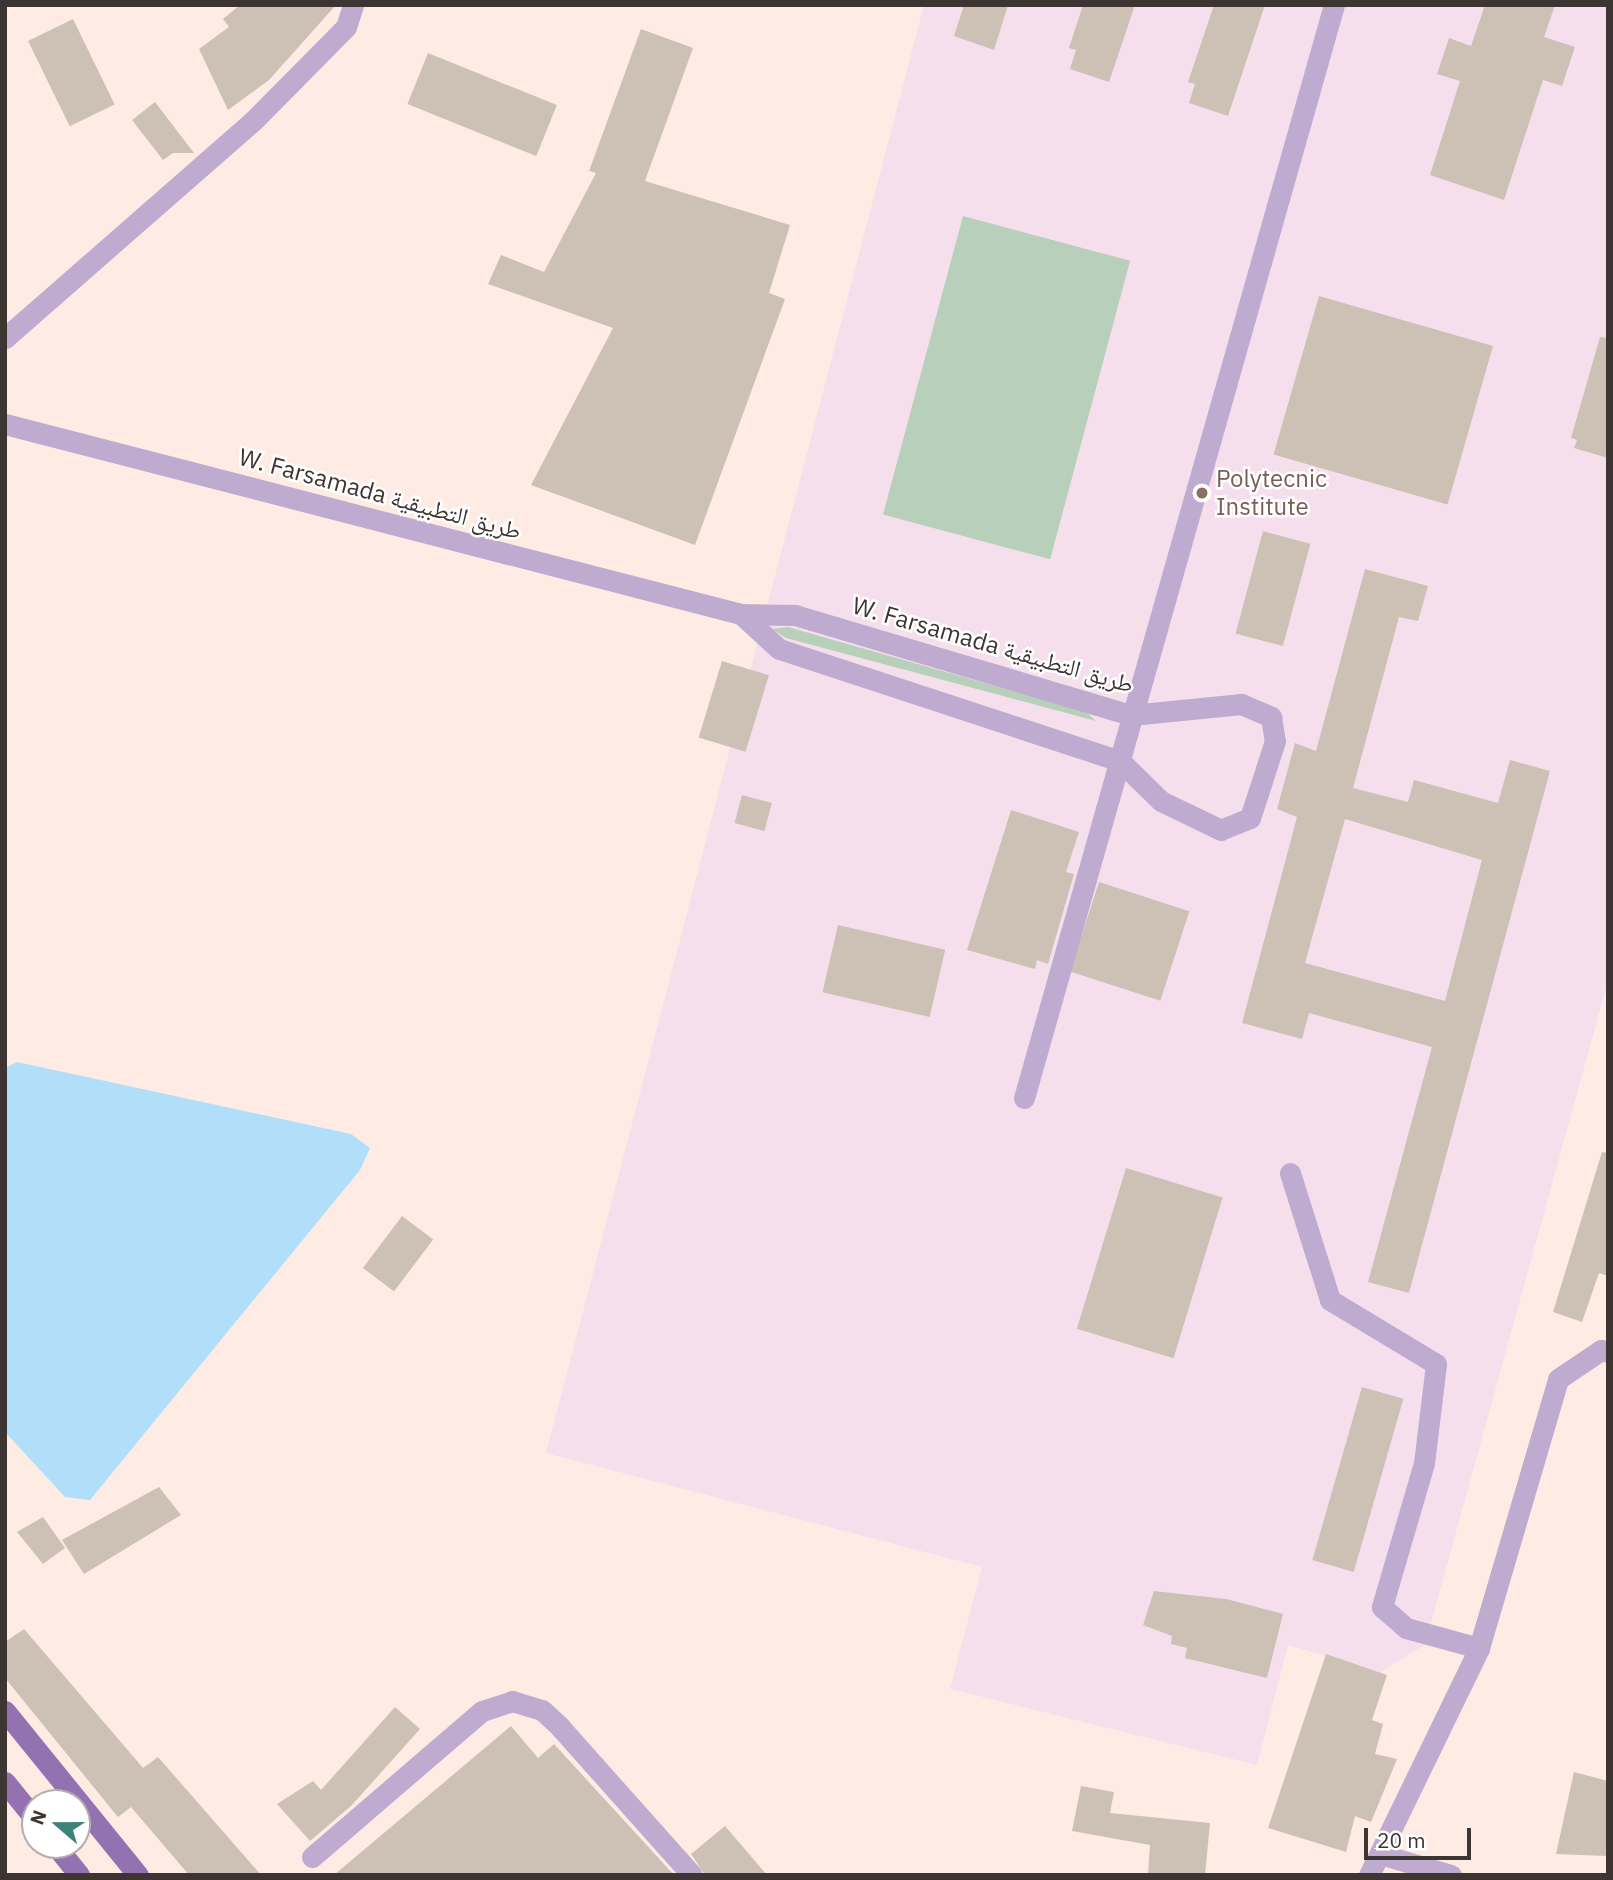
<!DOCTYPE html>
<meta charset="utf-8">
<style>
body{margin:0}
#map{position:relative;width:1613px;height:1880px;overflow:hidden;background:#feece4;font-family:"IBM Plex Sans","Noto Naskh Arabic",sans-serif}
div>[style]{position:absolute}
.education>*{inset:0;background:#f5dfed}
.green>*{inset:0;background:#b8d0ba;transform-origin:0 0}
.water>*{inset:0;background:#b1dff9}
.building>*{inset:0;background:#cdc0b4;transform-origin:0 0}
.minor>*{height:21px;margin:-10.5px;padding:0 10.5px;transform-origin:10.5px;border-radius:10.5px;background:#beabcf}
.major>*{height:21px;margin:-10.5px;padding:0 10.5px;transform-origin:10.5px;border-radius:10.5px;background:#9471b0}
.dots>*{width:19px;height:19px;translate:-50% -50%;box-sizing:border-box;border:4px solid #fff;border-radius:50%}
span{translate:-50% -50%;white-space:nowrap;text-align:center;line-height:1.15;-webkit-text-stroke:5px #fff;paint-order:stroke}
.education-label{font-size:24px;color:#785e54}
.left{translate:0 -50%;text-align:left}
.street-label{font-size:24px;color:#3c3532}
.frame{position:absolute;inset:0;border:7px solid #3c3532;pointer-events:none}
.north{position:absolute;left:21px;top:1789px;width:70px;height:70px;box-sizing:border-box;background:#fff;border:2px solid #b1aead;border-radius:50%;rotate:290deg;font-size:19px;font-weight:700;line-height:28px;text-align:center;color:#3c3532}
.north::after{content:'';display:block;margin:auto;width:24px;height:32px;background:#3d8378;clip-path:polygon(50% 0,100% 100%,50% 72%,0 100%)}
.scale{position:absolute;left:1364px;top:1828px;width:107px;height:32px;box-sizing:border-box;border:4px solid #3c3532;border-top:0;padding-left:9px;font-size:21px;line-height:24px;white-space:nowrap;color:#3c3532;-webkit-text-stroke:5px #fff;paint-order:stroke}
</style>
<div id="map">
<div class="education">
<div style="clip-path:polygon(924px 5px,1608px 5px,1608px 981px,1425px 1645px,1380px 1672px,1288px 1645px,1257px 1765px,950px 1689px,982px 1567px,546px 1453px)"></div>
</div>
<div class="green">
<div style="left:963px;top:216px;width:173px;height:309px;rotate:15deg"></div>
<div style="clip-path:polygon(788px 627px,1086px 712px,1096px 721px,786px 638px,772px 629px)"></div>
</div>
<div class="water">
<div style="clip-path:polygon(17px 1062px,351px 1134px,370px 1148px,360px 1170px,90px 1500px,65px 1497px,5px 1432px,5px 1068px)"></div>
</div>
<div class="building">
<div style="clip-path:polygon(240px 5px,336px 5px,269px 80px,228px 110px,199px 49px,229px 27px,223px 19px)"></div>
<div style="clip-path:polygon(964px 5px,1008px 5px,994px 50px,954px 36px)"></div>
<div style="clip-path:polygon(1083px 5px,1135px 5px,1109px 82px,1070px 69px,1076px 50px,1069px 48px)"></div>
<div style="clip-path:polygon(1214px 5px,1265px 5px,1228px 116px,1189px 103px,1195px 84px,1188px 82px)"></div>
<div style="clip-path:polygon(1485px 5px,1555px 5px,1544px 37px,1575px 47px,1562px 86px,1543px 80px,1504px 200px,1430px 175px,1460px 81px,1437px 74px,1449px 38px,1471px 46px)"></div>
<div style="left:73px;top:19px;width:95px;height:50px;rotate:64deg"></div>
<div style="clip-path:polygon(641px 29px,693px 48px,645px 181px,790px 225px,769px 293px,785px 299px,695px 545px,531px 485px,613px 328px,488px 284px,501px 255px,544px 272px,596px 173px,589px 171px)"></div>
<div style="left:428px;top:53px;width:139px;height:55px;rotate:22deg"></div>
<div style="clip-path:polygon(155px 102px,194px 153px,173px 153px,163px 160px,132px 120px)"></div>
<div style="left:1319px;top:296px;width:181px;height:165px;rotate:16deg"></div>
<div style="clip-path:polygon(1600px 337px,1608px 338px,1608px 458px,1574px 448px,1577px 440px,1571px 438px)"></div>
<div style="left:1263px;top:531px;width:49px;height:106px;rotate:15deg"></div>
<div style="clip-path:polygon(evenodd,1365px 569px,1428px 586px,1418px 621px,1399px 617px,1353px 788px,1408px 802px,1414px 780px,1498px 803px,1510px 760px,1550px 771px,1409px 1293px,1368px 1282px,1432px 1047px,1309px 1013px,1302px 1039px,1242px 1023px,1297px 817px,1277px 809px,1295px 743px,1316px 751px,1365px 569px,1345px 819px,1482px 860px,1445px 1001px,1305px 963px,1345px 819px)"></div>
<div style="left:722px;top:661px;width:49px;height:80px;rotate:17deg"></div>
<div style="left:742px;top:795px;width:31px;height:29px;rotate:15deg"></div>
<div style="clip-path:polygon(1011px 810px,1079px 832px,1066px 872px,1074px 874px,1048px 964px,1037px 960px,1035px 969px,967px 950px)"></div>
<div style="left:1099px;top:882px;width:95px;height:94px;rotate:18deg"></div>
<div style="left:838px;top:925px;width:110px;height:69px;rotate:13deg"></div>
<div style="clip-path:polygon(1602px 1152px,1608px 1153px,1608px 1276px,1599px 1273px,1582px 1322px,1553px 1312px)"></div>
<div style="left:1126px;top:1168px;width:101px;height:168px;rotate:17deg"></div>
<div style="left:402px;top:1216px;width:39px;height:65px;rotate:37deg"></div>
<div style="left:1362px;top:1387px;width:43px;height:180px;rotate:16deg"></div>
<div style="clip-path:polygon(159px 1487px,181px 1515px,84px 1574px,62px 1540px)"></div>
<div style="clip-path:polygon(43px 1517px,65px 1548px,43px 1564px,17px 1532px)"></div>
<div style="clip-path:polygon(1154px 1591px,1226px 1599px,1283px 1614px,1267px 1678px,1185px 1658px,1187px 1648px,1171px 1644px,1172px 1636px,1143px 1625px)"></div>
<div style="clip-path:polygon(24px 1629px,143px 1768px,158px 1757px,261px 1875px,189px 1875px,131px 1807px,118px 1817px,5px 1678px,5px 1642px)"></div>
<div style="clip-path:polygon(1326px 1654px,1387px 1675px,1372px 1720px,1383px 1724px,1375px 1754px,1397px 1759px,1371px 1822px,1355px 1816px,1346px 1852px,1268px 1828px)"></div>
<div style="clip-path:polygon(395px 1707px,420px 1729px,352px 1805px,310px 1841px,277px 1804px,313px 1781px,321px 1790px)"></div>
<div style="clip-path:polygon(511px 1726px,538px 1758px,554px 1744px,674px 1875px,334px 1875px)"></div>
<div style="clip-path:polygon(1574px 1772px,1608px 1781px,1608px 1856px,1556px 1854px)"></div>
<div style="clip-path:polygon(1081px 1786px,1114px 1792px,1110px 1813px,1210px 1823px,1205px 1875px,1148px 1875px,1150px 1845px,1072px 1831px)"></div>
<div style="clip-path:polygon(725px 1826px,767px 1875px,705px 1875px,691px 1854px)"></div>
</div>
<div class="minor">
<div style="left:5px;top:338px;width:330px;rotate:-41.2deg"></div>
<div style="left:253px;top:121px;width:132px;rotate:-45.3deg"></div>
<div style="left:346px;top:27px;width:23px;rotate:-72deg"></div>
<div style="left:5px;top:424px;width:760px;rotate:14.48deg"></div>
<div style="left:741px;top:614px;width:54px;rotate:1.1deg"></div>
<div style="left:795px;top:615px;width:351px;rotate:16.6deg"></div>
<div style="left:1131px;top:715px;width:111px;rotate:-5.7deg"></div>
<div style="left:1241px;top:704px;width:33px;rotate:23deg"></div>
<div style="left:1271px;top:717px;width:24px;rotate:81deg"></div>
<div style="left:1275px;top:741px;width:81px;rotate:108deg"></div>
<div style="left:1250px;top:818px;width:31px;rotate:158deg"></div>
<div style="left:1221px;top:830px;width:67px;rotate:-154.2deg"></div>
<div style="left:1161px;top:801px;width:57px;rotate:-135.7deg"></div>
<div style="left:1120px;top:761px;width:359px;rotate:-161.8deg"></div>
<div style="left:779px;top:649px;width:52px;rotate:-137.4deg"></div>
<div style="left:1024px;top:1098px;width:1136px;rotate:-74.17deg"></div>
<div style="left:1290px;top:1173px;width:133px;rotate:72.5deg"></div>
<div style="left:1330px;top:1300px;width:124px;rotate:31.1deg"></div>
<div style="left:1436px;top:1364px;width:100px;rotate:96.9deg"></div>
<div style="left:1424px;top:1463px;width:150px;rotate:106.3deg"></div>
<div style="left:1382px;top:1607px;width:32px;rotate:41deg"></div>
<div style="left:1406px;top:1628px;width:76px;rotate:15.3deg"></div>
<div style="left:1380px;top:1854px;width:74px;rotate:16.5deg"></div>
<div style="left:312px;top:1857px;width:224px;rotate:-40.7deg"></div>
<div style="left:482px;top:1711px;width:32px;rotate:-18deg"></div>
<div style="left:512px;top:1701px;width:31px;rotate:17deg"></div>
<div style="left:542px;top:1710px;width:25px;rotate:43deg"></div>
<div style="left:560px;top:1727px;width:198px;rotate:48.3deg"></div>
<div style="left:1369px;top:1875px;width:252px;rotate:-64.1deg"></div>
<div style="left:1479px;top:1648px;width:280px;rotate:-73.6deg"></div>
<div style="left:1558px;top:1379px;width:52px;rotate:-34deg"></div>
<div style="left:1601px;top:1350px;width:7px;rotate:16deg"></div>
</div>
<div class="major">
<div style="left:5px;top:1711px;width:211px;rotate:51deg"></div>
<div style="left:5px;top:1782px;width:48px;rotate:51deg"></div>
<div style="left:55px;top:1845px;width:38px;rotate:51deg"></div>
</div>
<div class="dots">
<div style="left:1202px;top:493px;background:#8d6e63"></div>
</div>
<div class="education-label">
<span class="left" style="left:1216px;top:493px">Polytecnic<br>Institute</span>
</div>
<div class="street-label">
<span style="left:380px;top:494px;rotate:15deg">W. Farsamada طريق التطبيقية</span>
<span style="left:993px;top:645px;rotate:16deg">W. Farsamada طريق التطبيقية</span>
</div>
<div class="frame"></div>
<div class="north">N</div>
<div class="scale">20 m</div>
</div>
